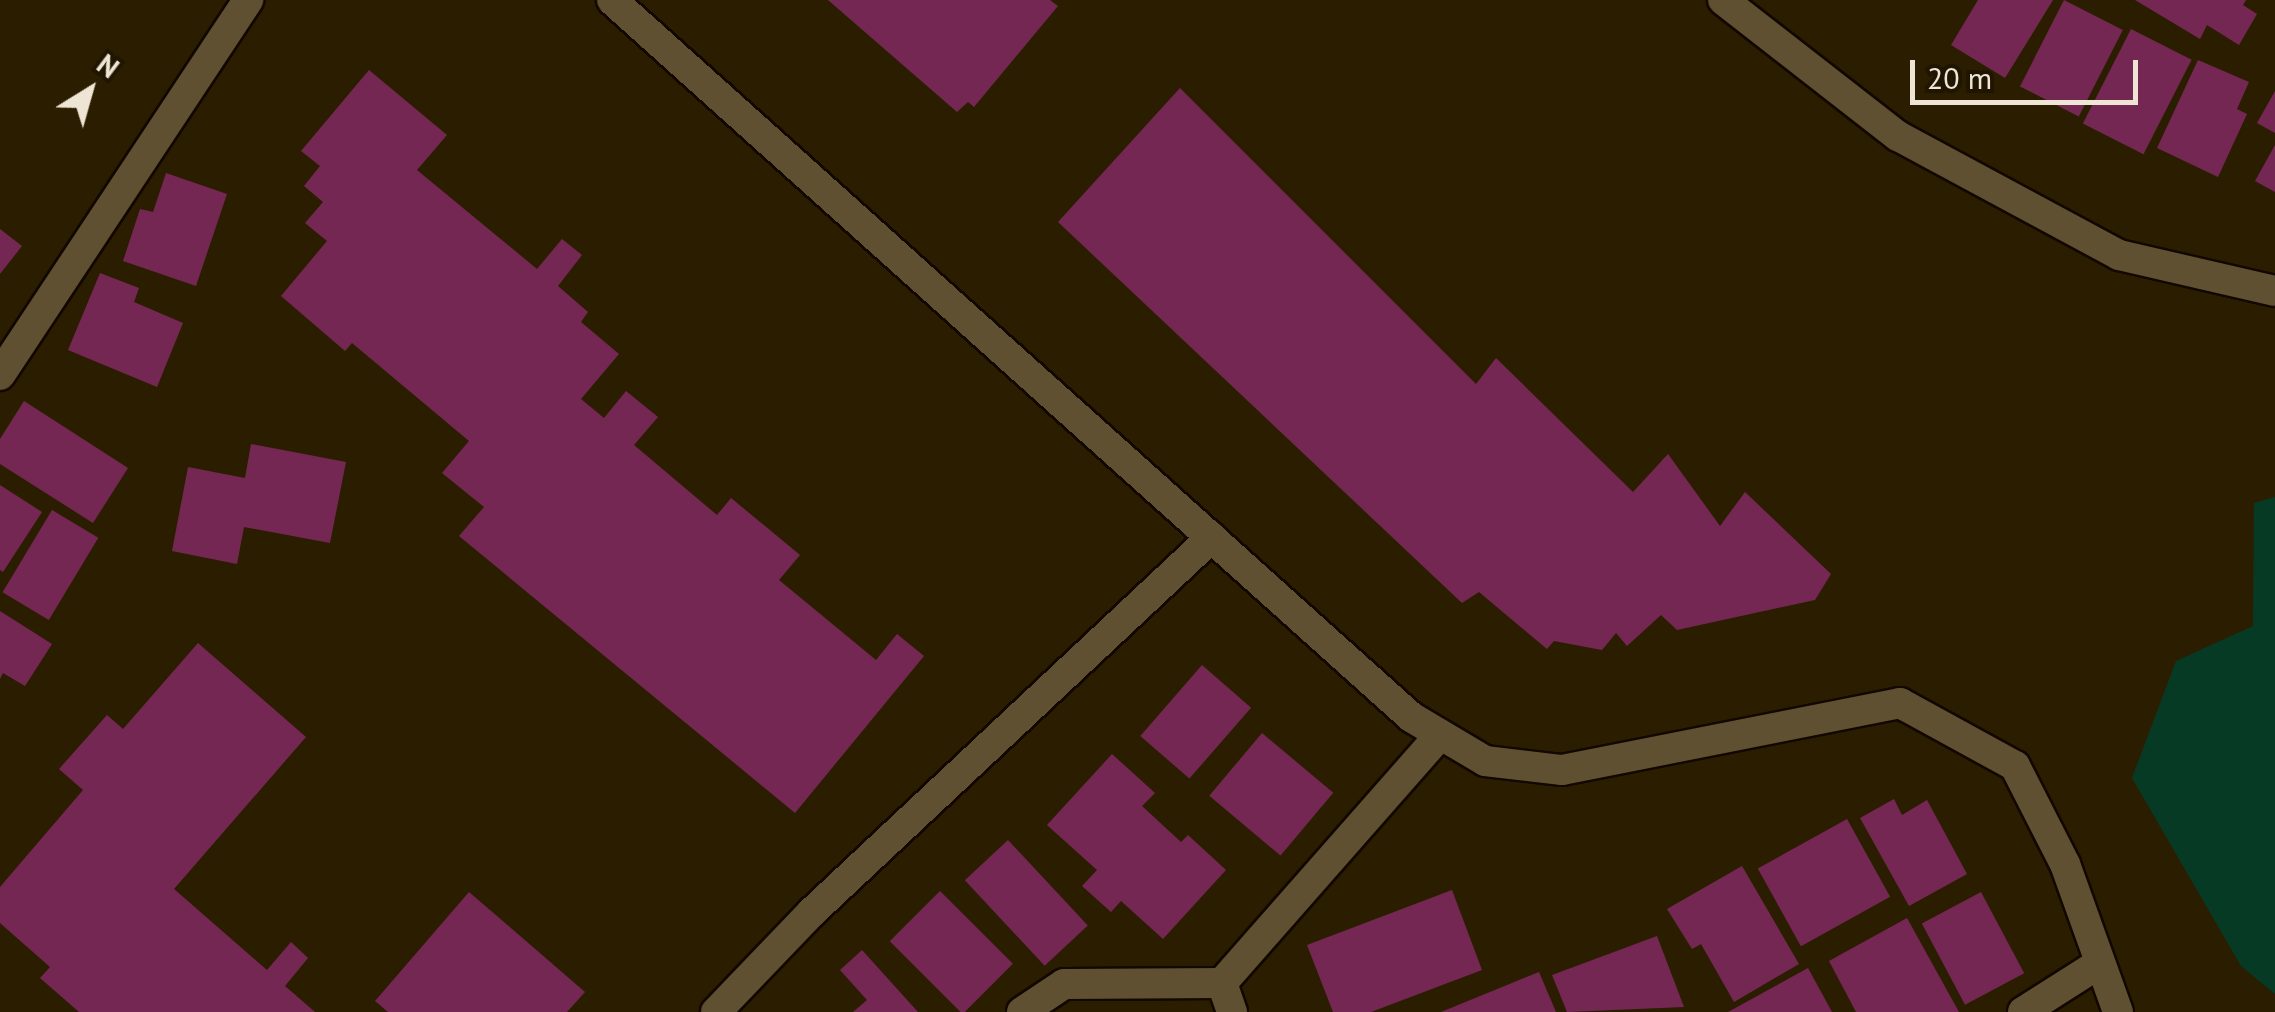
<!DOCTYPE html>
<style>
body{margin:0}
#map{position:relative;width:2275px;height:1012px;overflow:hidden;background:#2b1e00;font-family:"PT Sans",sans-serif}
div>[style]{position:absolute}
.green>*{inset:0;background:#073a25}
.building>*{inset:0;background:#742753;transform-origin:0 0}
.roads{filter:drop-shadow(2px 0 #120800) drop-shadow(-2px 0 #120800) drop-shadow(0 2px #120800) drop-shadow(0 -2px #120800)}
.minor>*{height:30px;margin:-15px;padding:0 15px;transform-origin:15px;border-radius:15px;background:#5f5032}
span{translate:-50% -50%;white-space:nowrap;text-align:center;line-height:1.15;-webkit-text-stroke:9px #1f1501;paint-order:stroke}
.north{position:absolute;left:40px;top:40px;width:100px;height:100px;-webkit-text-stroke:8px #1f1501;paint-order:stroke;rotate:37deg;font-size:28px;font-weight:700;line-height:40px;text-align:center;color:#eee5d4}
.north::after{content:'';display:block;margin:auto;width:35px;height:45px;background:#eee5d4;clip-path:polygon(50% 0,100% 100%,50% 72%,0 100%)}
.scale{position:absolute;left:1910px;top:60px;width:228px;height:45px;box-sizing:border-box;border:5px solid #eee5d4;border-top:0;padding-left:12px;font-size:30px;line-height:35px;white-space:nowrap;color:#eee5d4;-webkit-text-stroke:8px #1f1501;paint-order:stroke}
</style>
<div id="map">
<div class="green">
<div style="clip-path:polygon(2275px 497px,2275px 994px,2241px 966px,2132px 778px,2176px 661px,2253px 626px,2254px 503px)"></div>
</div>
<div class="building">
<div style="clip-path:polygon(828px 0,1050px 0,1058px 6px,974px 107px,968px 102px,957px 112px)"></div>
<div style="clip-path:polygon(1978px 0,2053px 0,2005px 78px,1951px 45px)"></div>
<div style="left:2064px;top:0;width:66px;height:97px;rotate:27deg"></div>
<div style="clip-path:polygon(2135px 0,2246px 0,2243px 5px,2257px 14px,2239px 45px,2207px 25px,2200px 39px)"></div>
<div style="left:2131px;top:29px;width:68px;height:106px;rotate:27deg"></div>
<div style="clip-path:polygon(2198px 60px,2249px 82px,2237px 109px,2247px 114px,2218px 177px,2157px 148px)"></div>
<div style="clip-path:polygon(369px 70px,447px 135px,417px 170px,537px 269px,562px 239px,582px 255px,558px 286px,588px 312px,581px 322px,619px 354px,581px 399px,604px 418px,626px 391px,658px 417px,634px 445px,717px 515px,731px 498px,800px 555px,779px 580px,876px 660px,897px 634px,924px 656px,795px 813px,459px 536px,484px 507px,442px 473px,469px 441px,352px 343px,345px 351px,281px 296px,327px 241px,305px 223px,323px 202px,304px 186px,320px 166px,301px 151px)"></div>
<div style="clip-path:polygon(1180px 88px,1476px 384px,1496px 358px,1633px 492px,1668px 454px,1720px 526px,1745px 492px,1831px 574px,1815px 600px,1677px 630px,1661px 615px,1627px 646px,1616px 633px,1602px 650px,1554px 641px,1547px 649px,1479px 592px,1462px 603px,1058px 222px)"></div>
<div style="clip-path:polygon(2275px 91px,2275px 133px,2257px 123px)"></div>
<div style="clip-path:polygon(2275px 145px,2275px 192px,2255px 181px)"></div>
<div style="clip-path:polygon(166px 173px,227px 194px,196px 286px,123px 261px,140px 209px,153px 212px)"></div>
<div style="clip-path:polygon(0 229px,22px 246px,0 274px)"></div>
<div style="clip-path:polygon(100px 273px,139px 288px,134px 302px,183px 323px,157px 387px,68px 350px)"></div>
<div style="clip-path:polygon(24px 401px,128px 468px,93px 523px,0 464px,0 439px)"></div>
<div style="clip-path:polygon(251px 444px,346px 462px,330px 543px,244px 527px,237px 564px,172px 551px,188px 467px,245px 478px)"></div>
<div style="clip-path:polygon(0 485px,42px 512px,3px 572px,0 570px)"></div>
<div style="left:52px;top:510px;width:54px;height:96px;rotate:31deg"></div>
<div style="clip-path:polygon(0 611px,52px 644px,25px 686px,3px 673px,0 679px)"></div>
<div style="clip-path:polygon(198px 643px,306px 737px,174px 889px,267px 970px,291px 942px,308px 958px,285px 986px,315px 1012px,79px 1012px,40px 978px,50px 967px,0 923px,0 887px,83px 790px,59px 769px,107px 715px,123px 729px)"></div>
<div style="left:1202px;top:665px;width:65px;height:94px;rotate:41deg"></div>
<div style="left:1262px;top:733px;width:93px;height:82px;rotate:40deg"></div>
<div style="clip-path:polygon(1112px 754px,1155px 793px,1142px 806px,1181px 842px,1188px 835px,1226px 870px,1163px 939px,1121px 901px,1111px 912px,1082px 886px,1097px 870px,1047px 825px)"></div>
<div style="clip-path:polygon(1894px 799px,1902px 815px,1927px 800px,1967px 874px,1909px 906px,1860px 818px)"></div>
<div style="left:1847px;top:819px;width:89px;height:102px;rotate:61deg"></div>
<div style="left:1008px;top:840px;width:117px;height:59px;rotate:47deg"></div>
<div style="clip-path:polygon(1742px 866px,1799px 964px,1734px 1002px,1701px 944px,1692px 949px,1667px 909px)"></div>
<div style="clip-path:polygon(1452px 890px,1482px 970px,1371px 1012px,1333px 1012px,1307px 945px)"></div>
<div style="left:940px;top:891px;width:103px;height:71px;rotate:45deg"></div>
<div style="clip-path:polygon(469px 892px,585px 992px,567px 1012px,388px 1012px,375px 1001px)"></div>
<div style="left:1981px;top:892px;width:92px;height:67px;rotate:62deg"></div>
<div style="clip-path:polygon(1907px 918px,1959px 1012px,1856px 1012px,1829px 961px)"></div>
<div style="clip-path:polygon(1657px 936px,1684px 1007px,1567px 1012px,1552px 975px)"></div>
<div style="clip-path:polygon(862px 950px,918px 1012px,853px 1012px,867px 1000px,840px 970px)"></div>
<div style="clip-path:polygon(1808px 968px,1832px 1012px,1728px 1012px)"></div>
<div style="clip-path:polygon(1539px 972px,1556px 1012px,1441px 1012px)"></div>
</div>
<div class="roads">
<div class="minor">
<div style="left:612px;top:0;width:1074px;rotate:41.9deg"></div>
<div style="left:1411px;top:717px;width:86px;rotate:30.7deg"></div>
<div style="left:1485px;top:761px;width:78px;rotate:6.7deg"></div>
<div style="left:1562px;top:770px;width:345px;rotate:-11.2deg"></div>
<div style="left:1900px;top:703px;width:131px;rotate:28.7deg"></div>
<div style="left:2015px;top:766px;width:110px;rotate:63deg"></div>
<div style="left:2065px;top:864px;width:157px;rotate:70.3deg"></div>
<div style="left:1723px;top:0;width:222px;rotate:37.9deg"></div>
<div style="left:1898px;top:136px;width:251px;rotate:28.3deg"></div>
<div style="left:2119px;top:255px;width:160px;rotate:13deg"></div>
<div style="left:0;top:375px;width:450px;rotate:-56.5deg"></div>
<div style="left:716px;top:1012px;width:139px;rotate:-46.2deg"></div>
<div style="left:812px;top:912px;width:548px;rotate:-43.15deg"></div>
<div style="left:1022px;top:1012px;width:50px;rotate:-33.7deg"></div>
<div style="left:1064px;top:984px;width:158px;rotate:-0.4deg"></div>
<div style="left:1232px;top:1012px;width:31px;rotate:-109deg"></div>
<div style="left:1222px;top:983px;width:330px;rotate:-48.7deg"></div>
<div style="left:2023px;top:1012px;width:91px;rotate:-32.5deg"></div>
</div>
</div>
<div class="north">N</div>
<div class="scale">20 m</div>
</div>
